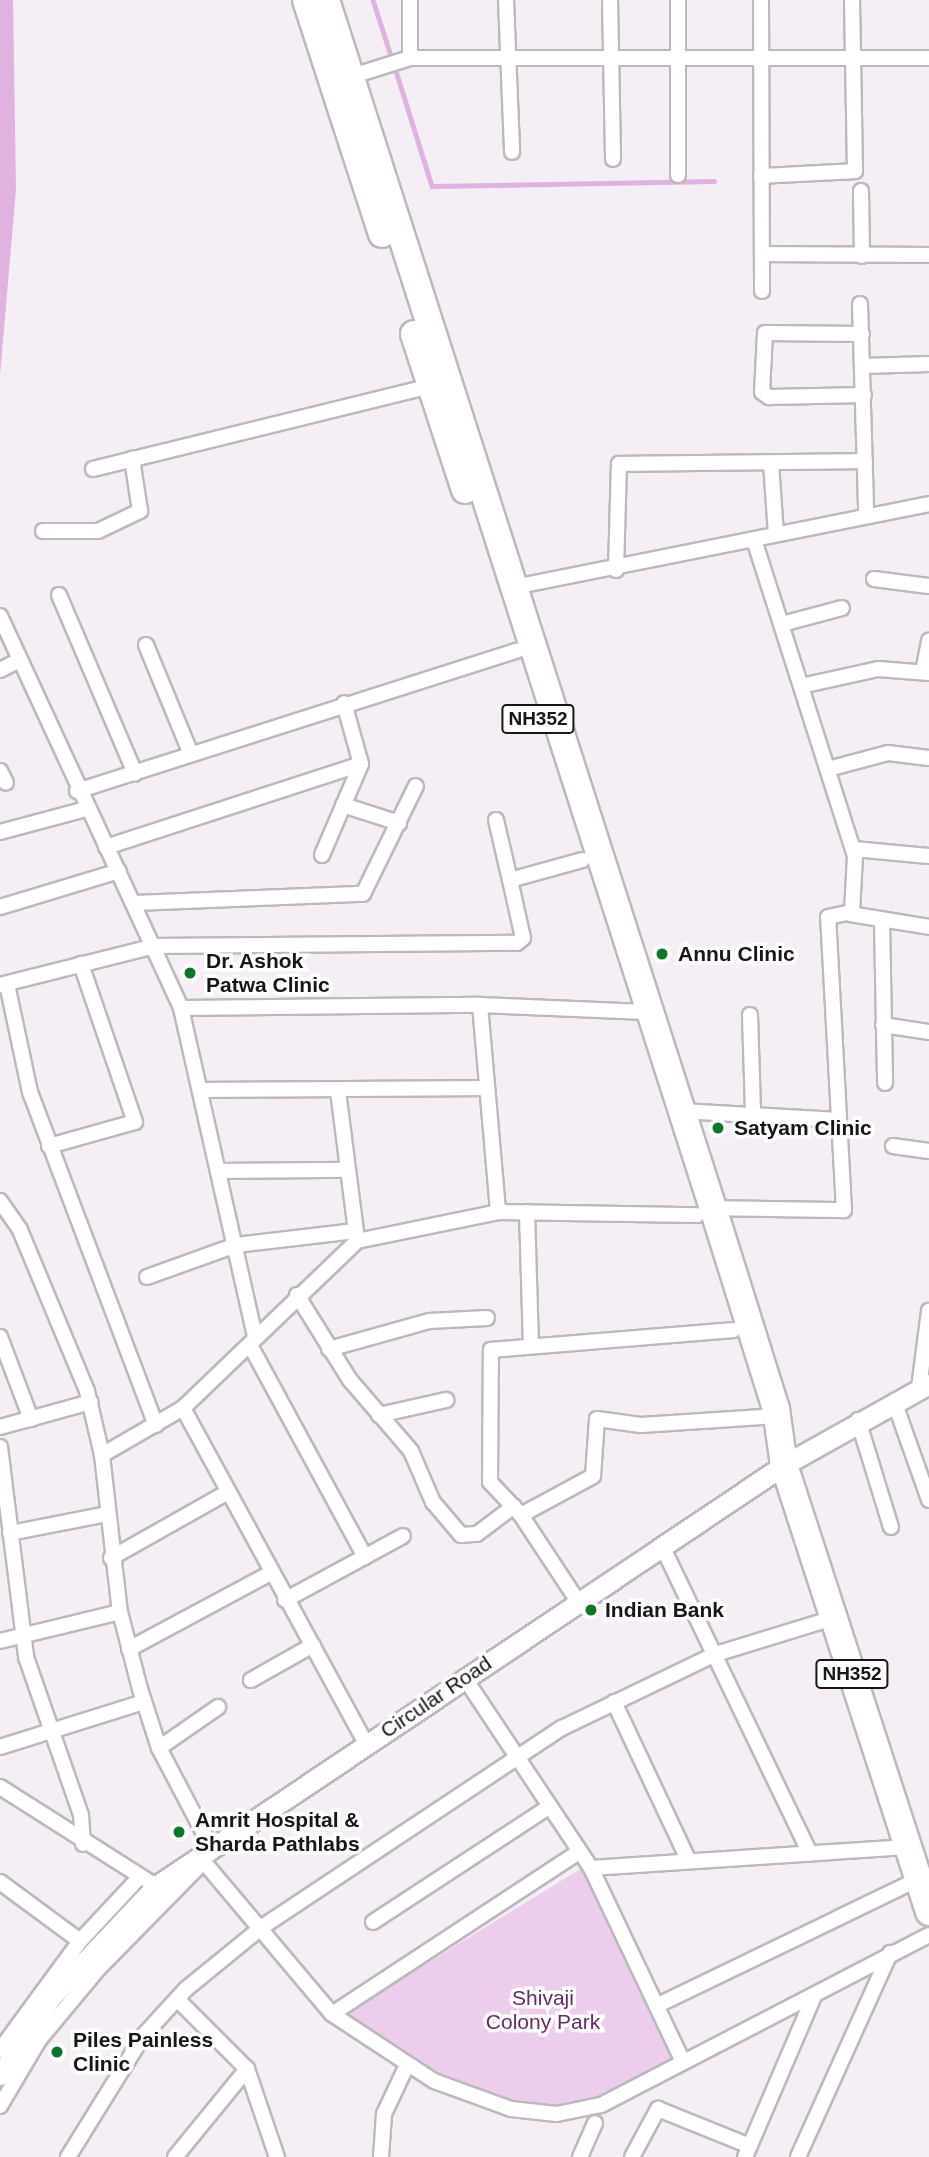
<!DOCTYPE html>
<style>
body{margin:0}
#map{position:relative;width:929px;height:2157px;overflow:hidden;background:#f5eff5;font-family:Helvetica,sans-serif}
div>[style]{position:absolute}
.green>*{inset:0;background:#eccdec}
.water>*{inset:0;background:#e0b2e0}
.stream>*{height:4.5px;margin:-2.25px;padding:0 2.25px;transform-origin:2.25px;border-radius:2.25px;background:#e0b2e0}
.roads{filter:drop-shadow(2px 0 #bdb8bd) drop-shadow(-2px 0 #bdb8bd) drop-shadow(0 2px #bdb8bd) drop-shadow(0 -2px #bdb8bd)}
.street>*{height:14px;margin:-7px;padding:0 7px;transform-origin:7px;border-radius:7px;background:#fff}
.secondary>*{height:19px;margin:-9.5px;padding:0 9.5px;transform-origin:9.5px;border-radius:9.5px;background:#fff}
.highway>*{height:26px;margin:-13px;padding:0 13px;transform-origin:13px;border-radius:13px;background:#fff}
.dots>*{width:19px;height:19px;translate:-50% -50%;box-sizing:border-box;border:4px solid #fefefe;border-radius:50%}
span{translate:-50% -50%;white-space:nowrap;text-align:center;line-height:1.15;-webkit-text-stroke:7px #fefefe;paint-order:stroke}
.shield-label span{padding:2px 5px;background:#fefefe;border:2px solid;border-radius:5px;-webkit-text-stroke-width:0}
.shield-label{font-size:19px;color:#181618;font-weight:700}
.poi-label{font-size:21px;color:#181618;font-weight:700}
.left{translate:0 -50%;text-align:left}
.street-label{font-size:21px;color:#181618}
.park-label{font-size:21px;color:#632c64}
</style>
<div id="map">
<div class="green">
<div style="clip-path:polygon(582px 1868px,683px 2062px,592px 2108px,511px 2109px,414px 2069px,331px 2022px)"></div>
</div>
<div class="water">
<div style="clip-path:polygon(0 0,13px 0,16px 189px,0 375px)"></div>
</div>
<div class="stream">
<div style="left:373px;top:0;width:62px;rotate:72.1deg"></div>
<div style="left:396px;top:71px;width:121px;rotate:72.6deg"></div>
<div style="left:432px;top:186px;width:282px;rotate:-1deg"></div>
</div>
<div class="roads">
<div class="street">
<div style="left:410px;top:0;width:58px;rotate:90deg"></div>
<div style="left:506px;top:0;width:152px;rotate:87.7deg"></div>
<div style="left:610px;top:0;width:159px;rotate:88.9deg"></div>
<div style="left:678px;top:0;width:175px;rotate:90deg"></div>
<div style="left:761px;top:0;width:291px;rotate:89.8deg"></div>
<div style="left:346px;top:78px;width:67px;rotate:-17.4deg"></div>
<div style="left:410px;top:58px;width:519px"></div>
<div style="left:761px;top:176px;width:94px;rotate:-3deg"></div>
<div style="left:855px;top:171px;width:171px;rotate:-91deg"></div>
<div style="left:861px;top:191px;width:65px;rotate:89.1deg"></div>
<div style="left:762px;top:254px;width:167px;rotate:0.3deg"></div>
<div style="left:860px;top:304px;width:208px;rotate:88.3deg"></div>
<div style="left:862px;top:334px;width:97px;rotate:-179.4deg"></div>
<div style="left:765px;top:333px;width:59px;rotate:92.9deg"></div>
<div style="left:762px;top:392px;width:9px;rotate:36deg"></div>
<div style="left:769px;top:397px;width:95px;rotate:-1.2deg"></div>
<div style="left:864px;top:366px;width:65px;rotate:-1.8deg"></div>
<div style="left:771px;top:463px;width:71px;rotate:86deg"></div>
<div style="left:93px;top:469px;width:348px;rotate:-13.8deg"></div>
<div style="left:43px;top:531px;width:55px"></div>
<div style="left:98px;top:531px;width:47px;rotate:-25.5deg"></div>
<div style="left:140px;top:511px;width:53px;rotate:-98.7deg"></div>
<div style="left:616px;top:570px;width:106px;rotate:-88.4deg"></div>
<div style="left:619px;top:464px;width:246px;rotate:-0.7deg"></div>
<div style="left:874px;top:579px;width:55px;rotate:7.3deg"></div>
<div style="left:514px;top:587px;width:423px;rotate:-11.3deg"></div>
<div style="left:59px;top:595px;width:194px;rotate:66.9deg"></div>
<div style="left:0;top:616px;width:432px;rotate:65.2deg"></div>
<div style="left:181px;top:1008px;width:337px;rotate:77.3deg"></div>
<div style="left:782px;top:624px;width:62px;rotate:-14.9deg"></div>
<div style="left:146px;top:645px;width:116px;rotate:67.6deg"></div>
<div style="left:0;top:670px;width:22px;rotate:-27deg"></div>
<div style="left:923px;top:672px;width:32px;rotate:-79deg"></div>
<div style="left:801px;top:686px;width:79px;rotate:-12.4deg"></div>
<div style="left:878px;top:669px;width:51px;rotate:4.5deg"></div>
<div style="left:828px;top:769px;width:62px;rotate:-14.9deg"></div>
<div style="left:888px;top:753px;width:41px;rotate:7deg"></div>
<div style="left:0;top:771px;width:13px;rotate:63deg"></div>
<div style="left:77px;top:791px;width:462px;rotate:-17.7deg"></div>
<div style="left:343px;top:805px;width:59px;rotate:17.8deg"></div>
<div style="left:496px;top:820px;width:62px;rotate:76.9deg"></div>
<div style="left:0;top:832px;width:89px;rotate:-15deg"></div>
<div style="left:106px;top:847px;width:268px;rotate:-18deg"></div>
<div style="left:854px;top:849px;width:75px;rotate:5.3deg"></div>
<div style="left:322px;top:855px;width:99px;rotate:-66.8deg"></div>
<div style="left:361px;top:764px;width:63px;rotate:-105.6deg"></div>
<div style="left:135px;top:903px;width:228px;rotate:-2.3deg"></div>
<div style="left:363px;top:894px;width:120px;rotate:-63.9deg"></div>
<div style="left:0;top:907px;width:124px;rotate:-16.8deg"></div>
<div style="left:850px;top:914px;width:80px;rotate:9.3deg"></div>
<div style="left:882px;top:922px;width:161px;rotate:88.9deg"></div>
<div style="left:7px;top:984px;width:110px;rotate:78deg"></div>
<div style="left:30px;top:1092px;width:356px;rotate:69.3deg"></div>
<div style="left:0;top:985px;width:160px;rotate:-14.1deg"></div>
<div style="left:155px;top:946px;width:362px;rotate:-0.5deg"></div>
<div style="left:517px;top:943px;width:8px;rotate:-40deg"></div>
<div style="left:523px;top:938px;width:59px;rotate:-102.6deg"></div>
<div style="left:510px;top:880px;width:75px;rotate:-15.5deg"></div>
<div style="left:480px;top:1005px;width:208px;rotate:85deg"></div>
<div style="left:181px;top:1008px;width:299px;rotate:-0.6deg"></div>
<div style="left:480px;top:1005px;width:166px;rotate:2.4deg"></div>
<div style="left:750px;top:1015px;width:98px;rotate:88.2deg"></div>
<div style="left:883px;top:1025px;width:47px;rotate:8.7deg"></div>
<div style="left:203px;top:1090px;width:284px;rotate:-0.4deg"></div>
<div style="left:338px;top:1091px;width:149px;rotate:82.7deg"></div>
<div style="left:681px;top:1111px;width:158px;rotate:3.3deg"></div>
<div style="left:49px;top:1146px;width:89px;rotate:-15.6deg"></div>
<div style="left:135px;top:1122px;width:167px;rotate:-108.9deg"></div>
<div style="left:893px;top:1146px;width:36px;rotate:8deg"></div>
<div style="left:222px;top:1171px;width:124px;rotate:-0.5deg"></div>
<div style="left:0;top:1201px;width:35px;rotate:55deg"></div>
<div style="left:20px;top:1230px;width:174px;rotate:67.4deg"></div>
<div style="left:87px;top:1391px;width:66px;rotate:76.8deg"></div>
<div style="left:102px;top:1455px;width:158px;rotate:83.5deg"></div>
<div style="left:120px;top:1612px;width:80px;rotate:75.4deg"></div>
<div style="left:140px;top:1689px;width:62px;rotate:72.1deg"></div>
<div style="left:159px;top:1748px;width:112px;rotate:62.3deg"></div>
<div style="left:713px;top:1208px;width:131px;rotate:0.9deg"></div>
<div style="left:844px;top:1210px;width:293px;rotate:-93.1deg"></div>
<div style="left:828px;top:917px;width:25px;rotate:-12deg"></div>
<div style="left:852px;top:912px;width:56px;rotate:-86.9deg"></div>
<div style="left:855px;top:856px;width:332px;rotate:-107.7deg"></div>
<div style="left:527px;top:1212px;width:131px;rotate:88.3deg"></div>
<div style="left:147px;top:1277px;width:95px;rotate:-19.8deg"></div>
<div style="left:236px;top:1245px;width:120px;rotate:-6.7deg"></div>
<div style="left:297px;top:1295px;width:100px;rotate:58.1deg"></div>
<div style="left:350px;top:1380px;width:94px;rotate:49.3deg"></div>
<div style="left:411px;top:1451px;width:56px;rotate:66.7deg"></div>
<div style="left:433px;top:1502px;width:43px;rotate:49.7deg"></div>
<div style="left:461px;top:1535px;width:16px;rotate:-4deg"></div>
<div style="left:477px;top:1534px;width:46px;rotate:-37.1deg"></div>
<div style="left:0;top:1337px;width:88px;rotate:69.3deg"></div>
<div style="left:250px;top:1345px;width:241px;rotate:61.5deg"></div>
<div style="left:329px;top:1349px;width:104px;rotate:-15.6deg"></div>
<div style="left:429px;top:1321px;width:58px;rotate:-3deg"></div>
<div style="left:919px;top:1388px;width:78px;rotate:-82.6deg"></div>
<div style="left:894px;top:1401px;width:105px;rotate:70.5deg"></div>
<div style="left:183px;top:1408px;width:383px;rotate:61.4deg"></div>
<div style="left:379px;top:1415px;width:69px;rotate:-12.6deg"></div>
<div style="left:858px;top:1420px;width:112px;rotate:72.9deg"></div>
<div style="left:0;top:1427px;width:94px;rotate:-15.4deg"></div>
<div style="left:0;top:1447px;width:212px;rotate:82.9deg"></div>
<div style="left:26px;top:1657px;width:167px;rotate:70.8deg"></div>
<div style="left:81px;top:1815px;width:29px;rotate:86deg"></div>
<div style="left:102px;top:1455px;width:94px;rotate:-30.1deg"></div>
<div style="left:183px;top:1408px;width:241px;rotate:-43.8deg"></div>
<div style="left:357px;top:1241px;width:144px;rotate:-11.6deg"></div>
<div style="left:498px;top:1212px;width:199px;rotate:0.9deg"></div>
<div style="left:521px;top:1515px;width:82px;rotate:-28.4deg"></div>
<div style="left:593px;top:1476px;width:57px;rotate:-86deg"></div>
<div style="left:597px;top:1419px;width:44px;rotate:7.8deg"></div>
<div style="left:641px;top:1425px;width:122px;rotate:-3.8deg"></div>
<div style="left:10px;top:1533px;width:100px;rotate:-11deg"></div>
<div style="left:663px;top:1548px;width:339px;rotate:64.3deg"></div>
<div style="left:111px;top:1558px;width:134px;rotate:-29.4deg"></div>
<div style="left:285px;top:1600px;width:134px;rotate:-28.5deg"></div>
<div style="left:579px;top:1603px;width:105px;rotate:-123.4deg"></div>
<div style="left:521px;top:1515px;width:45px;rotate:-133.2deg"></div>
<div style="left:490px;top:1482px;width:132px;rotate:-89.6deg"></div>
<div style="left:491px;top:1350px;width:243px;rotate:-4.7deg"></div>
<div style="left:0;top:1641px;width:123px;rotate:-13.6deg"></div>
<div style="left:129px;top:1649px;width:161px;rotate:-28.2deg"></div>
<div style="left:464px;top:1677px;width:229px;rotate:56.4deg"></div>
<div style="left:591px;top:1868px;width:215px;rotate:64.6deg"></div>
<div style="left:251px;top:1680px;width:71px;rotate:-29.4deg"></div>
<div style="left:614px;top:1702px;width:174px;rotate:64.8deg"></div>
<div style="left:0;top:1747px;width:151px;rotate:-17.4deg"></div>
<div style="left:159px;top:1748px;width:72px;rotate:-34.8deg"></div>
<div style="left:0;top:1787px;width:185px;rotate:32.4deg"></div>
<div style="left:198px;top:1855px;width:208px;rotate:49.9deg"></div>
<div style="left:332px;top:2014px;width:122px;rotate:33.3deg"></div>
<div style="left:434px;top:2081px;width:82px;rotate:20deg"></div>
<div style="left:511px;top:2109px;width:46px;rotate:6.2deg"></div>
<div style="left:557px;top:2114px;width:45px;rotate:-11.6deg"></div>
<div style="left:601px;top:2105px;width:369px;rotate:-27.4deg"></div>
<div style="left:591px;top:1868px;width:320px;rotate:-3.8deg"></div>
<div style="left:0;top:1882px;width:99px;rotate:36.4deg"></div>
<div style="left:373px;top:1922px;width:210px;rotate:-33.2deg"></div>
<div style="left:177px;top:1999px;width:99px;rotate:45deg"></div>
<div style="left:247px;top:2069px;width:93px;rotate:71.2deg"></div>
<div style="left:658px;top:2005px;width:290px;rotate:-25.8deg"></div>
<div style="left:332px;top:2014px;width:295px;rotate:-33.3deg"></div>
<div style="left:0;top:2050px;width:135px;rotate:-53.7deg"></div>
<div style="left:80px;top:1941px;width:81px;rotate:-47deg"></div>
<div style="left:0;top:2106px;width:77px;rotate:-59.4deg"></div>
<div style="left:39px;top:2040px;width:92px;rotate:-50.3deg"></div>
<div style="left:98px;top:1969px;width:151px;rotate:-45.5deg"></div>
<div style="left:68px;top:2157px;width:142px;rotate:-58.2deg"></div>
<div style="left:143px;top:2036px;width:64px;rotate:-47.5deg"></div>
<div style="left:186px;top:1989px;width:98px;rotate:-39.2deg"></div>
<div style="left:262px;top:1927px;width:360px;rotate:-33.6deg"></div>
<div style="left:562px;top:1728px;width:171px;rotate:-25.7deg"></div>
<div style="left:716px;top:1654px;width:122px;rotate:-17.1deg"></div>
<div style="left:175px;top:2157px;width:114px;rotate:-50.7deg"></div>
<div style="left:381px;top:2157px;width:43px;rotate:-86deg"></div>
<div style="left:384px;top:2114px;width:52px;rotate:-64.9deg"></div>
<div style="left:580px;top:2157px;width:37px;rotate:-66deg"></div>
<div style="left:632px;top:2157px;width:55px;rotate:-61.6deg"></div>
<div style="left:658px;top:2109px;width:99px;rotate:21.9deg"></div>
<div style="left:745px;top:2157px;width:175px;rotate:-66.8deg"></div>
<div style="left:798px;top:2157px;width:224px;rotate:-65.7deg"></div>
</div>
<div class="secondary">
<div style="left:0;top:2075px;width:93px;rotate:-56.8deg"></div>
<div style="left:51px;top:1997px;width:153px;rotate:-46.6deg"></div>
<div style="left:156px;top:1886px;width:756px;rotate:-33.84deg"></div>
<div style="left:784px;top:1465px;width:166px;rotate:-29.2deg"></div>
</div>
<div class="highway">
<div style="left:306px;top:0;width:246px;rotate:72deg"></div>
<div style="left:326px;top:0;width:1268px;rotate:72.24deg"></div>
<div style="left:713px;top:1208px;width:211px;rotate:72.6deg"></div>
<div style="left:776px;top:1409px;width:57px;rotate:81.9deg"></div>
<div style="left:784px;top:1465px;width:470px;rotate:72deg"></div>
<div style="left:414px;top:334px;width:164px;rotate:71.9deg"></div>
</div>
</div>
<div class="dots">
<div style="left:662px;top:954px;background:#0c772a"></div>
<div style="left:190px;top:973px;background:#0c772a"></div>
<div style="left:718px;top:1128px;background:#0c772a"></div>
<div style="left:591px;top:1610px;background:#0c772a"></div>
<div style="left:179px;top:1832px;background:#0c772a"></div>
<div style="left:57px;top:2052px;background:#0c772a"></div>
</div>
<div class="shield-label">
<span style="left:538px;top:719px">NH352</span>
<span style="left:852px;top:1674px">NH352</span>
</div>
<div class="poi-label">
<span class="left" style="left:678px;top:954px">Annu Clinic</span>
<span class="left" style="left:206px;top:973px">Dr. Ashok<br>Patwa Clinic</span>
<span class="left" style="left:734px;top:1128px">Satyam Clinic</span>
<span class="left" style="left:605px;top:1610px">Indian Bank</span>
<span class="left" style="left:195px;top:1832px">Amrit Hospital &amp;<br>Sharda Pathlabs</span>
<span class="left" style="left:73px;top:2052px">Piles Painless<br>Clinic</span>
</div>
<div class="street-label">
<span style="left:436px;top:1697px;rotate:-34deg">Circular Road</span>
</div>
<div class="park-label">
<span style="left:543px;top:2010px">Shivaji<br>Colony Park</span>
</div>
</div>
